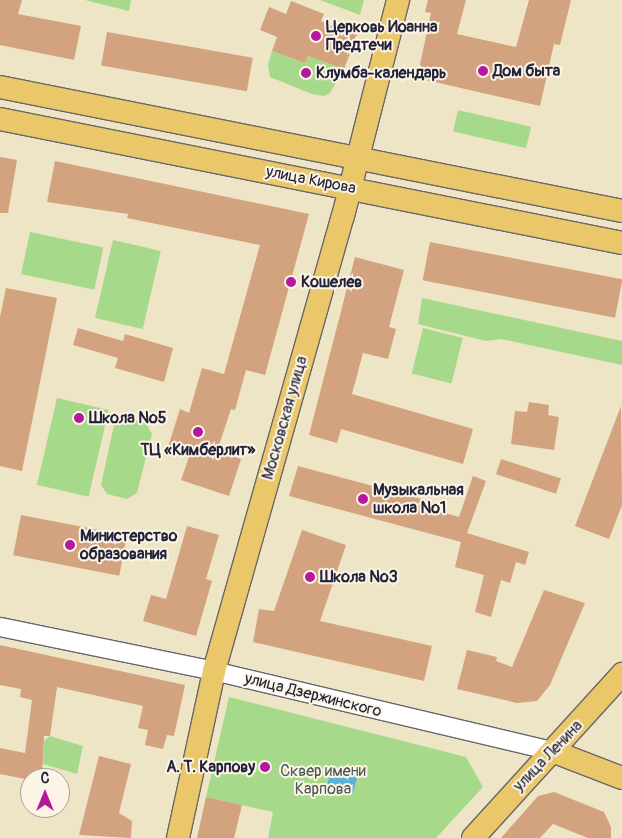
<!DOCTYPE html>
<meta charset="utf-8">
<style>
body{margin:0}
#map{position:relative;width:622px;height:838px;overflow:hidden;background:#eee5c6;font-family:Pangolin,sans-serif}
div>[style]{position:absolute}
.green>*{inset:0;background:#a6da8a;transform-origin:0 0}
.water>*{inset:0;background:#5bb2d8;transform-origin:0 0}
.building>*{inset:0;background:#d3a37f;transform-origin:0 0}
.roads{filter:drop-shadow(1px 0 #69666c) drop-shadow(-1px 0 #69666c) drop-shadow(0 1px #69666c) drop-shadow(0 -1px #69666c)}
.minor>*{height:18px;margin:-9px;padding:0 9px;transform-origin:9px;border-radius:9px;background:#fff}
.major>*{height:22px;margin:-11px;padding:0 11px;transform-origin:11px;border-radius:11px;background:#eac769}
.dots>*{width:14px;height:14px;translate:-50% -50%;box-sizing:border-box;border:2px solid #fcf5e5;border-radius:50%}
span{translate:-50% -50%;white-space:nowrap;text-align:center;line-height:1.15;-webkit-text-stroke:4px #fcf5e5;paint-order:stroke}
.poi-label{font-size:16px;color:#22223b;font-weight:700}
.left{translate:0 -50%;text-align:left}
.right{translate:-100% -50%;text-align:right}
.street-label{font-size:16px;color:#22223b}
.park-label{font-size:16px;color:#4a5953}
.north{position:absolute;left:20px;top:768px;width:50px;height:50px;box-sizing:border-box;background:#fcf5e5;border:1px solid #a5a1a1;border-radius:50%;rotate:0deg;font-size:14px;font-weight:700;line-height:20px;text-align:center;color:#22223b}
.north::after{content:'';display:block;margin:auto;width:18px;height:22px;background:#b5179e;clip-path:polygon(50% 0,100% 100%,50% 72%,0 100%)}
</style>
<div id="map">
<div class="green">
<div style="clip-path:polygon(85px 0,131px 0,129px 11px)"></div>
<div style="clip-path:polygon(320px 0,364px 0,360px 15px)"></div>
<div style="clip-path:polygon(272px 51px,305px 63px,308px 56px,344px 69px,330px 93px,324px 96px,312px 94px,270px 77px,268px 65px)"></div>
<div style="left:458px;top:110px;width:75px;height:22px;rotate:13deg"></div>
<div style="left:30px;top:232px;width:75px;height:43px;rotate:12deg"></div>
<div style="left:113px;top:240px;width:49px;height:80px;rotate:13deg"></div>
<div style="clip-path:polygon(422px 298px,622px 341px,622px 365px,501px 339px,486px 341px,418px 324px)"></div>
<div style="left:423px;top:328px;width:41px;height:47px;rotate:14deg"></div>
<div style="left:57px;top:398px;width:53px;height:89px;rotate:13deg"></div>
<div style="clip-path:polygon(125px 418px,146px 423px,152px 434px,137px 493px,127px 499px,107px 494px,101px 485px,114px 425px)"></div>
<div style="clip-path:polygon(229px 697px,466px 757px,483px 787px,436px 838px,268px 838px,273px 812px,206px 797px)"></div>
<div style="clip-path:polygon(50px 736px,83px 746px,77px 774px,43px 764px,44px 741px)"></div>
</div>
<div class="water">
<div style="left:332px;top:767px;width:27px;height:20px;rotate:15deg"></div>
</div>
<div class="building">
<div style="clip-path:polygon(0 0,22px 0,18px 14px,81px 26px,74px 60px,0 45px)"></div>
<div style="clip-path:polygon(428px 0,466px 0,457px 34px,516px 47px,529px 0,571px 0,560px 45px,554px 44px,540px 106px,417px 78px,431px 13px,425px 12px)"></div>
<div style="clip-path:polygon(291px 1px,324px 14px,321px 21px,357px 35px,344px 69px,308px 56px,305px 63px,272px 51px,277px 37px,260px 30px,269px 7px,286px 14px)"></div>
<div style="left:107px;top:32px;width:148px;height:34px;rotate:10deg"></div>
<div style="clip-path:polygon(0 157px,17px 160px,8px 213px,0 213px)"></div>
<div style="clip-path:polygon(55px 161px,309px 214px,265px 375px,246px 370px,235px 410px,231px 409px,217px 451px,241px 459px,229px 496px,181px 480px,190px 454px,168px 447px,180px 409px,189px 413px,202px 368px,224px 374px,260px 245px,127px 218px,128px 214px,47px 202px)"></div>
<div style="left:430px;top:242px;width:196px;height:39px;rotate:11deg"></div>
<div style="clip-path:polygon(355px 257px,404px 270px,389px 327px,396px 329px,388px 359px,363px 353px,352px 394px,473px 429px,463px 464px,341px 429px,337px 443px,309px 435px)"></div>
<div style="clip-path:polygon(6px 288px,57px 298px,22px 471px,0 466px,0 317px)"></div>
<div style="clip-path:polygon(78px 328px,123px 341px,125px 334px,173px 348px,164px 382px,115px 368px,118px 358px,73px 345px)"></div>
<div style="clip-path:polygon(529px 402px,549px 405px,548px 415px,559px 417px,554px 450px,511px 444px,515px 411px,527px 412px)"></div>
<div style="clip-path:polygon(621px 406px,622px 505px,609px 539px,575px 526px)"></div>
<div style="left:501px;top:459px;width:63px;height:16px;rotate:18deg"></div>
<div style="clip-path:polygon(298px 466px,433px 502px,431px 509px,459px 517px,473px 476px,486px 481px,467px 533px,529px 552px,525px 565px,516px 562px,510px 583px,501px 580px,491px 617px,475px 612px,484px 575px,455px 567px,461px 542px,289px 496px)"></div>
<div style="left:21px;top:515px;width:108px;height:41px;rotate:11deg"></div>
<div style="clip-path:polygon(187px 526px,219px 535px,206px 579px,212px 581px,196px 636px,143px 621px,151px 595px,166px 599px)"></div>
<div style="clip-path:polygon(302px 530px,346px 545px,320px 621px,432px 646px,424px 681px,253px 642px,259px 609px,274px 611px)"></div>
<div style="clip-path:polygon(544px 590px,585px 603px,550px 685px,537px 701px,517px 703px,457px 689px,467px 650px,497px 657px,496px 661px,512px 667px)"></div>
<div style="clip-path:polygon(0 645px,185px 685px,174px 736px,167px 735px,163px 749px,145px 745px,148px 730px,138px 728px,143px 706px,57px 687px,50px 736px,44px 736px,42px 778px,30px 780px,0 774px,0 748px,25px 753px,32px 700px,20px 697px,21px 689px,0 685px)"></div>
<div style="clip-path:polygon(99px 756px,131px 764px,119px 813px,132px 821px,131px 838px,79px 835px)"></div>
<div style="clip-path:polygon(554px 792px,604px 812px,611px 827px,611px 838px,588px 838px,553px 824px,540px 838px,501px 838px,538px 796px)"></div>
<div style="clip-path:polygon(206px 797px,242px 805px,234px 838px,197px 838px)"></div>
</div>
<div class="roads">
<div class="minor">
<div style="left:0;top:627px;width:218px;rotate:11.6deg"></div>
<div style="left:214px;top:671px;width:347px;rotate:13.3deg"></div>
</div>
<div class="major">
<div style="left:0;top:87px;width:634px;rotate:11.27deg"></div>
<div style="left:0;top:119px;width:634px;rotate:11.27deg"></div>
<div style="left:552px;top:751px;width:75px;rotate:21.1deg"></div>
<div style="left:178px;top:838px;width:171px;rotate:-77.8deg"></div>
<div style="left:214px;top:671px;width:473px;rotate:-74.2deg"></div>
<div style="left:343px;top:216px;width:223px;rotate:-75.7deg"></div>
<div style="left:473px;top:838px;width:222px;rotate:-47.7deg"></div>
</div>
</div>
<div class="dots">
<div style="left:316px;top:36px;background:#b5179e"></div>
<div style="left:483px;top:71px;background:#b5179e"></div>
<div style="left:306px;top:73px;background:#b5179e"></div>
<div style="left:291px;top:282px;background:#b5179e"></div>
<div style="left:79px;top:418px;background:#b5179e"></div>
<div style="left:198px;top:432px;background:#b5179e"></div>
<div style="left:363px;top:499px;background:#b5179e"></div>
<div style="left:70px;top:545px;background:#b5179e"></div>
<div style="left:310px;top:577px;background:#b5179e"></div>
<div style="left:265px;top:767px;background:#b5179e"></div>
</div>
<div class="poi-label">
<span class="left" style="left:326px;top:36px">Церковь Иоанна<br>Предтечи</span>
<span class="left" style="left:493px;top:71px">Дом быта</span>
<span class="left" style="left:316px;top:73px">Клумба-календарь</span>
<span class="left" style="left:301px;top:282px">Кошелев</span>
<span class="left" style="left:89px;top:418px">Школа №5</span>
<span style="left:198px;top:450px">ТЦ «Кимберлит»</span>
<span class="left" style="left:373px;top:499px">Музыкальная<br>школа №1</span>
<span class="left" style="left:80px;top:545px">Министерство<br>образования</span>
<span class="left" style="left:320px;top:577px">Школа №3</span>
<span class="right" style="left:255px;top:767px">А. Т. Карпову</span>
</div>
<div class="street-label">
<span style="left:311px;top:180px;rotate:11deg">улица Кирова</span>
<span style="left:285px;top:418px;rotate:-74deg">Московская улица</span>
<span style="left:313px;top:695px;rotate:14deg">улица Дзержинского</span>
<span style="left:548px;top:756px;rotate:-46deg">улица Ленина</span>
</div>
<div class="park-label">
<span style="left:323px;top:780px">Сквер имени<br>Карпова</span>
</div>
<div class="north">С</div>
</div>
